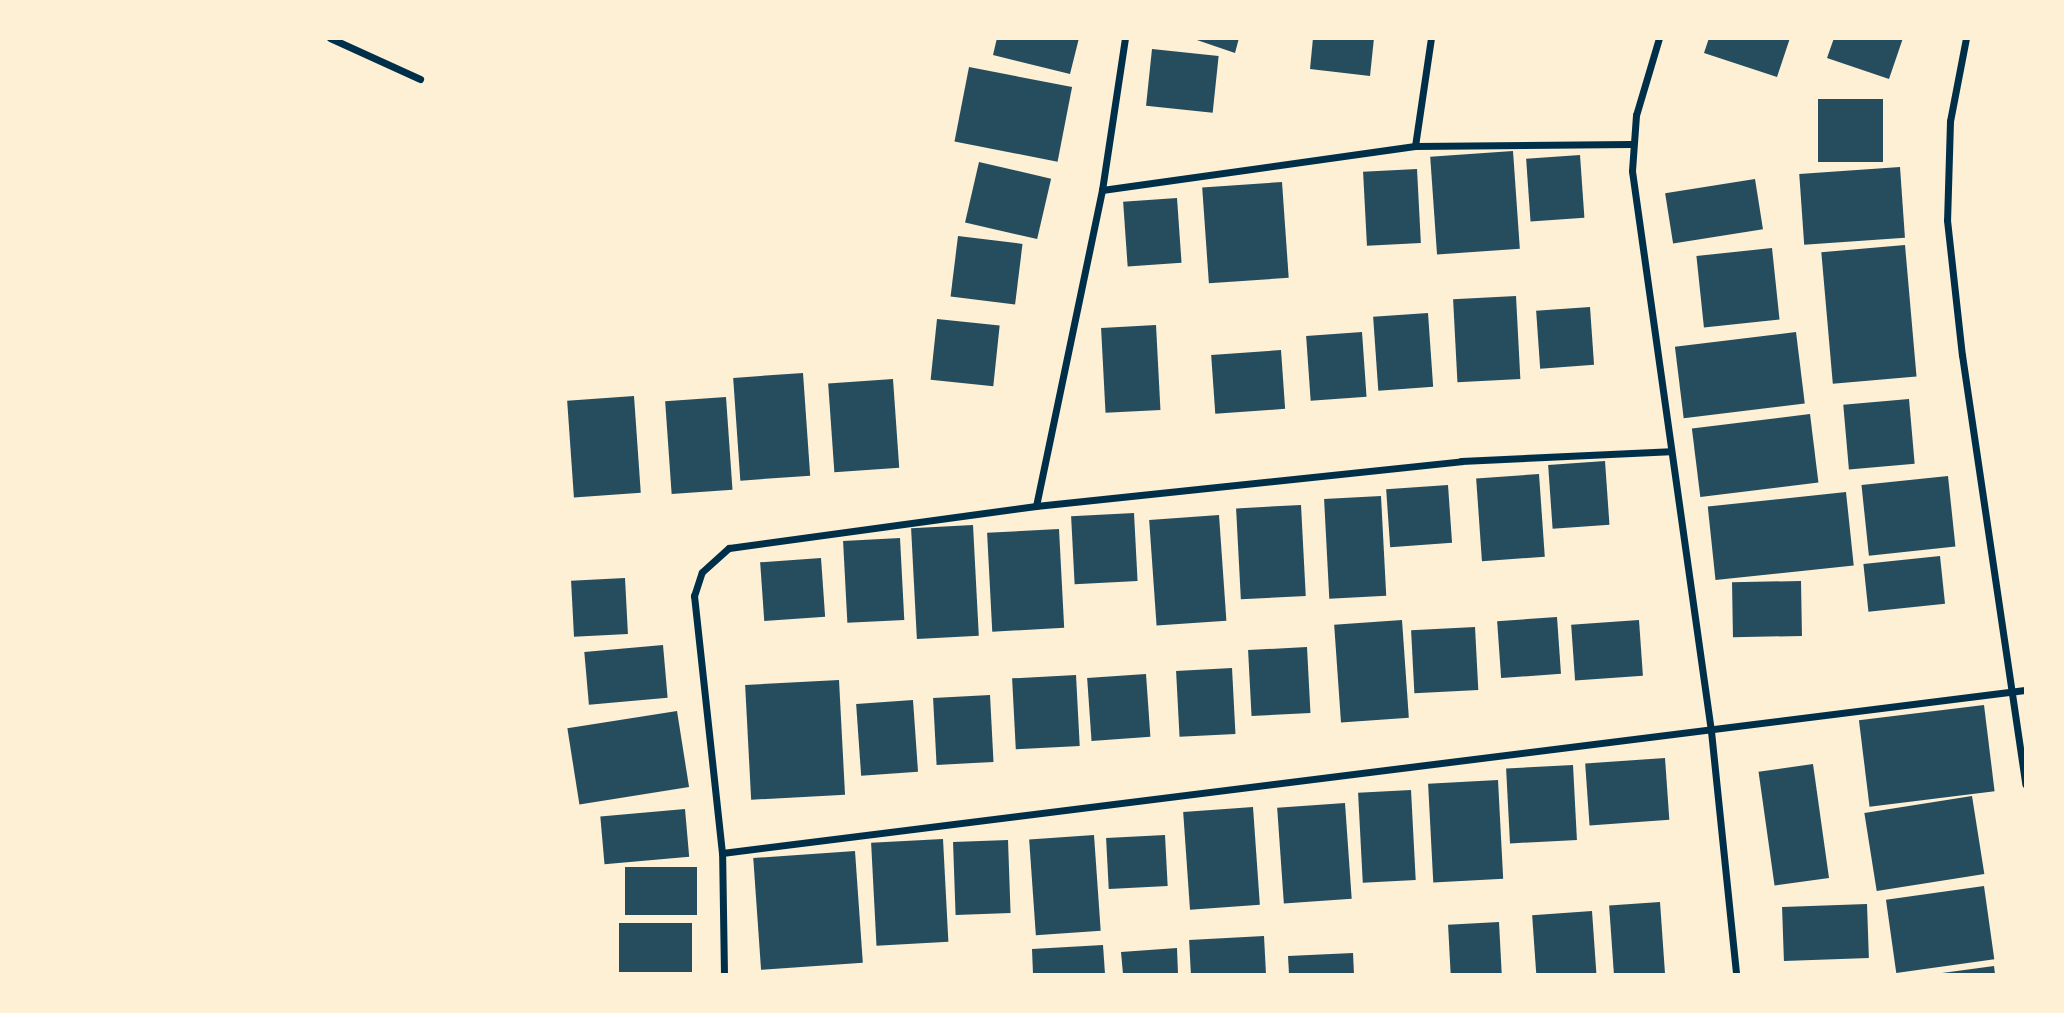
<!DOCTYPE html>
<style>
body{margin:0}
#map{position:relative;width:2064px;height:1013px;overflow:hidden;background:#fdf0d5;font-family:"Exo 2",sans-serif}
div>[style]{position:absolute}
.building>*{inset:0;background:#264d5e;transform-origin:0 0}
.minor>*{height:7px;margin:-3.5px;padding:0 3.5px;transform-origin:3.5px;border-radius:3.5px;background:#003049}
span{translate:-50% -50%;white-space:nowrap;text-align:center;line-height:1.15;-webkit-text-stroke:6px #fdf0d5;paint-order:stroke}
.frame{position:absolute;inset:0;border:40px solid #fdf0d5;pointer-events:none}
</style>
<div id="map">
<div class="building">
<div style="clip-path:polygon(997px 38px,1079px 38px,1070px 74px,993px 55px)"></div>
<div style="clip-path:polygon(1191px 38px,1239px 38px,1235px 53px)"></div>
<div style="clip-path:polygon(1313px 38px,1374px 38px,1370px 76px,1310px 69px)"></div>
<div style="clip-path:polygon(1709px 38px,1790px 38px,1777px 77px,1704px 53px)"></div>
<div style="clip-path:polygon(1834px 38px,1903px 38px,1889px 79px,1827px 58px)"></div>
<div style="left:1152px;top:49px;width:67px;height:57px;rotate:6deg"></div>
<div style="left:969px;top:67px;width:105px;height:76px;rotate:11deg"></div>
<div style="left:1883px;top:99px;width:63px;height:65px;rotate:90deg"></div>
<div style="left:1513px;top:151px;width:98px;height:83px;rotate:86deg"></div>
<div style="left:1580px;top:155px;width:63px;height:54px;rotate:86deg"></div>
<div style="left:979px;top:162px;width:74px;height:62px;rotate:13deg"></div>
<div style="left:1900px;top:167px;width:71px;height:101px;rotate:86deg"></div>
<div style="left:1417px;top:169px;width:74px;height:54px;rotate:87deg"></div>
<div style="left:1755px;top:179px;width:51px;height:91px;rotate:81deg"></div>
<div style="left:1282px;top:182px;width:96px;height:80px;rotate:86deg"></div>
<div style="left:1177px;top:198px;width:65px;height:54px;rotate:86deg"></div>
<div style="left:958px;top:236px;width:65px;height:61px;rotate:7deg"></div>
<div style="left:1905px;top:245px;width:132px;height:84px;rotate:85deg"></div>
<div style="left:1772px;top:248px;width:72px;height:76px;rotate:84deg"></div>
<div style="left:1516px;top:296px;width:83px;height:63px;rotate:87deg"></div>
<div style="left:1590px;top:307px;width:58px;height:54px;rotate:86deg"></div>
<div style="left:1428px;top:313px;width:74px;height:55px;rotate:86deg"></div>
<div style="left:937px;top:319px;width:63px;height:61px;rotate:6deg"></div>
<div style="left:1156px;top:325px;width:85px;height:55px;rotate:87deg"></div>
<div style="left:1362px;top:332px;width:65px;height:56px;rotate:86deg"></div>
<div style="left:1796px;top:332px;width:72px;height:122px;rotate:83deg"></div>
<div style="left:1281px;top:350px;width:59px;height:70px;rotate:86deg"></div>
<div style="left:803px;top:373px;width:103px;height:70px;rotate:86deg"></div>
<div style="left:893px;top:379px;width:89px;height:65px;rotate:86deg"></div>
<div style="left:634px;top:396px;width:97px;height:67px;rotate:86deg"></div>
<div style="left:726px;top:397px;width:93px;height:61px;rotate:86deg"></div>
<div style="left:1909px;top:399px;width:65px;height:66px;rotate:85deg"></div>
<div style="left:1810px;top:414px;width:69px;height:119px;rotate:83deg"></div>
<div style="left:1605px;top:461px;width:64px;height:57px;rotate:86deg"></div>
<div style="left:1539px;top:474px;width:83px;height:63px;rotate:86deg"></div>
<div style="left:1948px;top:476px;width:71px;height:87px;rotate:84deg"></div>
<div style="left:1448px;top:485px;width:58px;height:62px;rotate:86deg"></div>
<div style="left:1846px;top:492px;width:74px;height:139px;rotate:84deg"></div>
<div style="left:1381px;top:496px;width:100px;height:57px;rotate:87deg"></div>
<div style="left:1301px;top:505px;width:91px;height:65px;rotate:87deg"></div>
<div style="left:1134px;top:513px;width:68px;height:63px;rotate:87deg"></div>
<div style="left:1219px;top:515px;width:106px;height:70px;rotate:86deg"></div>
<div style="left:973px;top:525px;width:111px;height:62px;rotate:87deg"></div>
<div style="left:1059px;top:529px;width:99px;height:72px;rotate:87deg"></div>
<div style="left:900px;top:538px;width:82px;height:57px;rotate:87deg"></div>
<div style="left:1940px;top:556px;width:48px;height:77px;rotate:84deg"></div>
<div style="left:821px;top:558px;width:59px;height:61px;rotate:86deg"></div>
<div style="left:625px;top:578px;width:56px;height:54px;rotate:87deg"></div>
<div style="left:1801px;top:581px;width:55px;height:69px;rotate:89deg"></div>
<div style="left:1557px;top:617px;width:57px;height:60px;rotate:86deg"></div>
<div style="left:1402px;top:620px;width:98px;height:68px;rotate:86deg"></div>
<div style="left:1639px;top:620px;width:56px;height:68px;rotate:86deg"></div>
<div style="left:1475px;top:627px;width:63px;height:64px;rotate:87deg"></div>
<div style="left:663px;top:645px;width:53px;height:79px;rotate:85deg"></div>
<div style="left:1307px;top:647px;width:66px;height:59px;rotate:87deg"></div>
<div style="left:1232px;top:668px;width:66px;height:56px;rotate:87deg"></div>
<div style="left:1146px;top:674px;width:63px;height:59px;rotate:86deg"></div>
<div style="left:1076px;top:675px;width:71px;height:64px;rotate:87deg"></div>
<div style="left:839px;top:680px;width:115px;height:94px;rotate:87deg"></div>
<div style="left:990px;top:695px;width:67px;height:57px;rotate:87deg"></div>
<div style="left:913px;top:700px;width:72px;height:57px;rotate:86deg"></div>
<div style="left:1984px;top:705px;width:87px;height:126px;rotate:83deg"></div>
<div style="left:677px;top:711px;width:77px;height:111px;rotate:81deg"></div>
<div style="left:1665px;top:758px;width:62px;height:80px;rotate:86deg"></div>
<div style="left:1813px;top:764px;width:115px;height:55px;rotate:82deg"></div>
<div style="left:1573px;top:765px;width:75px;height:67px;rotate:87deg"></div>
<div style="left:1498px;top:780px;width:99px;height:70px;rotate:87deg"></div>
<div style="left:1411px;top:790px;width:90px;height:53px;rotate:87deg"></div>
<div style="left:1972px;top:796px;width:79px;height:109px;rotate:81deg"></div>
<div style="left:1345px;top:803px;width:96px;height:68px;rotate:86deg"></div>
<div style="left:1253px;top:807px;width:98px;height:70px;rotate:86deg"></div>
<div style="left:685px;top:809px;width:48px;height:85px;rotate:85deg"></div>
<div style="left:1094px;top:835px;width:96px;height:65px;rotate:86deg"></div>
<div style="left:1165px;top:835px;width:51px;height:59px;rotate:87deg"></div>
<div style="left:943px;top:839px;width:103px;height:72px;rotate:87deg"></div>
<div style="left:1008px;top:840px;width:73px;height:55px;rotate:88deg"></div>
<div style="left:855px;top:851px;width:112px;height:102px;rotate:86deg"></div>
<div style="left:625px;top:867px;width:72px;height:48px"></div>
<div style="left:1984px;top:886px;width:74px;height:99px;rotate:82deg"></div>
<div style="left:1660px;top:902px;width:72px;height:51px;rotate:86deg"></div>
<div style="left:1867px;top:904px;width:54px;height:85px;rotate:88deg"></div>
<div style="left:1592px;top:911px;width:63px;height:60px;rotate:86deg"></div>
<div style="left:1499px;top:922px;width:52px;height:51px;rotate:87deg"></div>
<div style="left:692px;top:923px;width:49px;height:73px;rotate:90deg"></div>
<div style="left:1264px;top:936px;width:38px;height:75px;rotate:87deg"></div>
<div style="clip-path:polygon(1103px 945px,1105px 974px,1033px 974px,1032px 949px)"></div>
<div style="clip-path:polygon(1177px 948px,1178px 974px,1123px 974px,1121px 952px)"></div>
<div style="clip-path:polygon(1353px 953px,1354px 974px,1289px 974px,1288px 956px)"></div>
<div style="clip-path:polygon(1994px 966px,1995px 974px,1943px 974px,1942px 973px)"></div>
</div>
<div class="minor">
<div style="left:330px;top:38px;width:99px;rotate:24.5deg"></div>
<div style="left:1659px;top:38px;width:80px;rotate:106.6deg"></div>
<div style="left:1636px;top:115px;width:56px;rotate:94.1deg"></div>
<div style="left:1632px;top:171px;width:566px;rotate:81.97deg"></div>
<div style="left:1711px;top:731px;width:244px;rotate:84.1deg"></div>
<div style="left:1966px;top:38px;width:85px;rotate:100.9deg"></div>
<div style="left:1950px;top:121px;width:99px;rotate:91.7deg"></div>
<div style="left:1947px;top:220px;width:136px;rotate:83.7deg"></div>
<div style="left:1962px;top:355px;width:434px;rotate:81.6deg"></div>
<div style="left:1415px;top:146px;width:109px;rotate:-81.6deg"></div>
<div style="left:1102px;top:190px;width:316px;rotate:-8deg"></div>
<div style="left:1415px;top:146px;width:216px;rotate:-0.5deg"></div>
<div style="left:1036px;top:506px;width:323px;rotate:-78.2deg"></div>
<div style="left:1102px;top:190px;width:154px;rotate:-81.4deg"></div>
<div style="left:722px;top:853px;width:1313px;rotate:-7.13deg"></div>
<div style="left:724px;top:974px;width:121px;rotate:-90.9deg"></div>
<div style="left:722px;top:853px;width:259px;rotate:-96.2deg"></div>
<div style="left:694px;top:596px;width:25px;rotate:-72deg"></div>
<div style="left:702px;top:572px;width:36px;rotate:-42deg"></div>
<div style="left:729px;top:548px;width:310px;rotate:-7.8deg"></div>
<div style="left:1036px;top:506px;width:427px;rotate:-6deg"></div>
<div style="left:1461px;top:461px;width:209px;rotate:-2.7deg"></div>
</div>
<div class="frame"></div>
</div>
